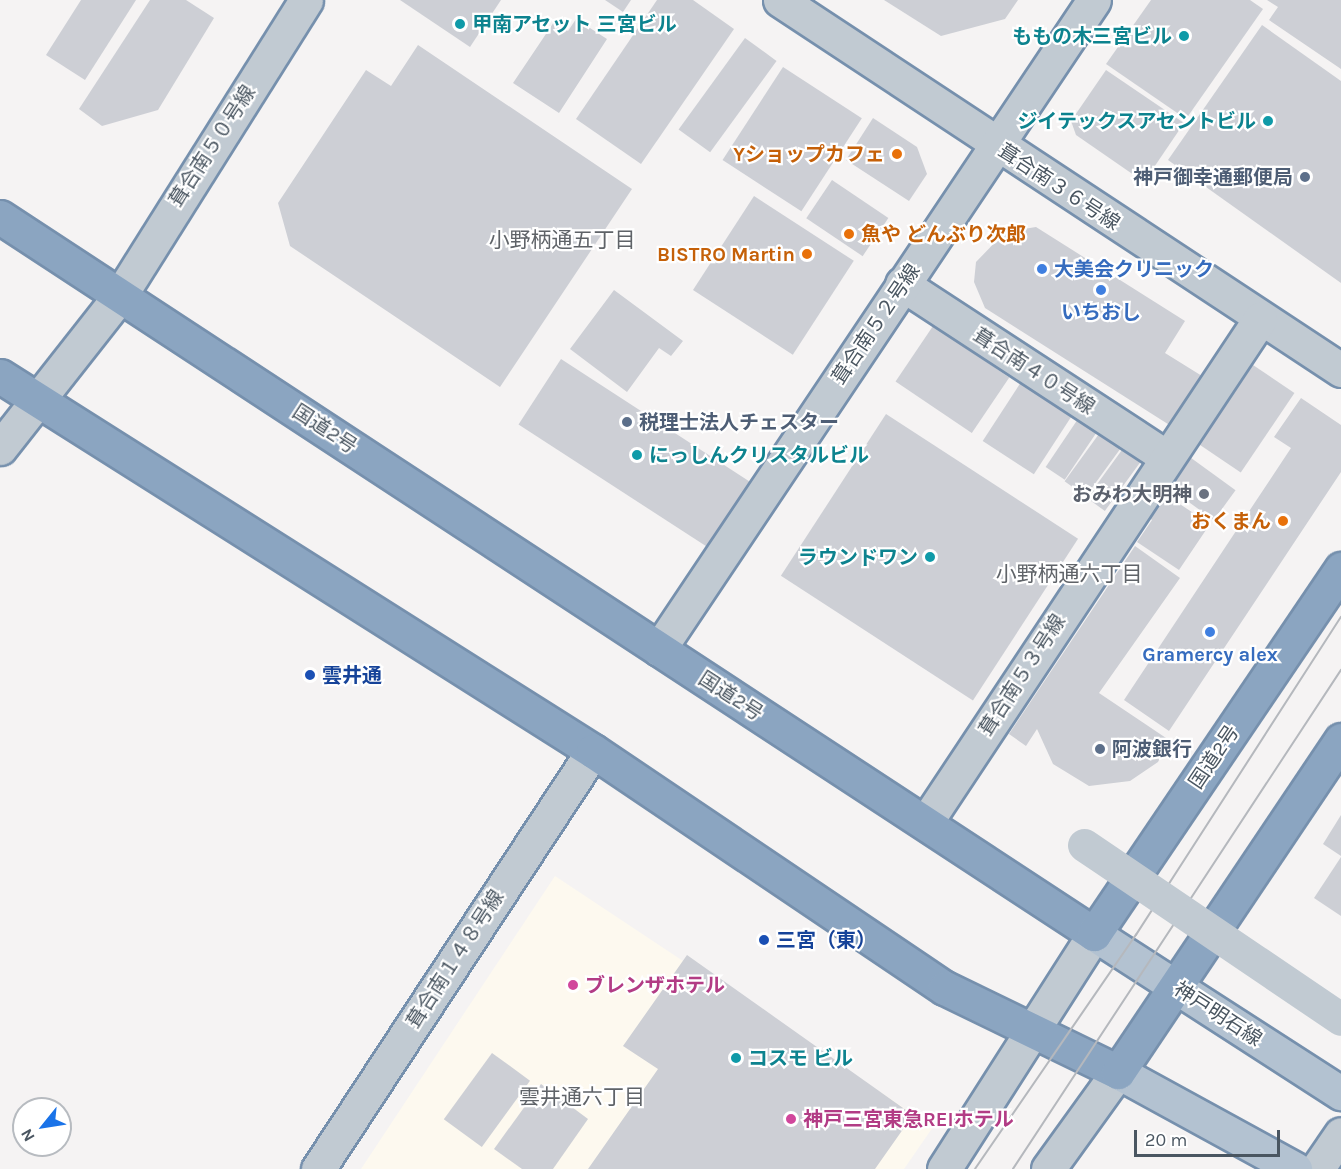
<!DOCTYPE html>
<meta charset="utf-8">
<style>
body{margin:0}
#map{position:relative;width:1341px;height:1169px;overflow:hidden;background:#f5f3f3;font-family:Karla,"Noto Sans JP",sans-serif}
div>[style]{position:absolute}
.commercial>*{inset:0;background:#fdf9ef}
.building>*{inset:0;background:#cdcfd5;transform-origin:0 0}
.roads{filter:drop-shadow(2px 0 #7690ad) drop-shadow(-2px 0 #7690ad) drop-shadow(0 2px #7690ad) drop-shadow(0 -2px #7690ad)}
.minor>*{height:33px;margin:-16.5px;padding:0 16.5px;transform-origin:16.5px;border-radius:16.5px;background:#c1cad2}
.major>*{height:33px;margin:-16.5px;padding:0 16.5px;transform-origin:16.5px;border-radius:16.5px;background:#b3c2d1}
.highway>*{height:33px;margin:-16.5px;padding:0 16.5px;transform-origin:16.5px;border-radius:16.5px;background:#8ba5c1}
.tram>*{height:1.5px;margin:-0.75px;padding:0 0.75px;transform-origin:0.75px;border-radius:0.75px;background:#b5b8bd}
.minor-bridge>*{height:33px;margin:-16.5px;padding:0 16.5px;transform-origin:16.5px;border-radius:16.5px;background:#c1cad2}
.dots>*{width:16px;height:16px;translate:-50% -50%;box-sizing:border-box;border:3px solid #fff;border-radius:50%}
span{translate:-50% -50%;white-space:nowrap;text-align:center;line-height:1.15;-webkit-text-stroke:4.5px #fff;paint-order:stroke}
.culture-label{font-size:20px;color:#0d838f;font-weight:700}
.left{translate:0 -50%;text-align:left}
.right{translate:-100% -50%;text-align:right}
.street-label{font-size:20px;color:#4a5661}
.food-label{font-size:20px;color:#c56008;font-weight:700}
.service-label{font-size:20px;color:#4e5e75;font-weight:700}
.shop-label{font-size:20px;color:#366cbe;font-weight:700}
.worship-label{font-size:20px;color:#5b616d;font-weight:700}
.transit-label{font-size:20px;color:#164399;font-weight:700}
.hotel-label{font-size:20px;color:#b23c85;font-weight:700}
.neighbourhood-label{font-size:21px;color:#5f6368}
.north{position:absolute;left:12px;top:1097px;width:60px;height:60px;box-sizing:border-box;background:#fff;border:2px solid #b7bbc0;border-radius:50%;rotate:240deg;font-size:16px;font-weight:700;line-height:24px;text-align:center;color:#4a5661}
.north::after{content:'';display:block;margin:auto;width:21px;height:27px;background:#1a73e8;clip-path:polygon(50% 0,100% 100%,50% 72%,0 100%)}
.scale{position:absolute;left:1134px;top:1130px;width:146px;height:27px;box-sizing:border-box;border:3px solid #4a5661;border-top:0;padding-left:8px;font-size:18px;line-height:21px;white-space:nowrap;color:#4a5661;-webkit-text-stroke:4px #fff;paint-order:stroke}
</style>
<div id="map">
<div class="commercial">
<div style="clip-path:polygon(555px 876px,933px 1127px,904px 1169px,361px 1169px)"></div>
</div>
<div class="building">
<div style="clip-path:polygon(81px 0,136px 0,85px 80px,46px 55px)"></div>
<div style="clip-path:polygon(150px 0,186px 0,214px 18px,158px 110px,102px 126px,79px 109px)"></div>
<div style="clip-path:polygon(400px 0,501px 0,470px 47px)"></div>
<div style="clip-path:polygon(605px 0,631px 0,623px 12px)"></div>
<div style="clip-path:polygon(657px 0,693px 0,734px 29px,641px 164px,576px 119px)"></div>
<div style="clip-path:polygon(884px 0,1018px 0,1005px 19px,941px 36px)"></div>
<div style="clip-path:polygon(1151px 0,1250px 0,1263px 9px,1186px 119px,1106px 64px)"></div>
<div style="clip-path:polygon(1267px 0,1341px 0,1341px 69px,1269px 20px,1278px 7px)"></div>
<div style="clip-path:polygon(576px 19px,607px 39px,559px 113px,513px 83px,554px 22px,568px 31px)"></div>
<div style="clip-path:polygon(1262px 25px,1341px 81px,1341px 283px,1168px 160px)"></div>
<div style="left:745px;top:38px;width:39px;height:113px;rotate:36deg"></div>
<div style="clip-path:polygon(418px 45px,632px 189px,500px 387px,290px 246px,278px 203px,366px 70px,391px 86px)"></div>
<div style="left:783px;top:67px;width:94px;height:111px;rotate:33deg"></div>
<div style="clip-path:polygon(1106px 70px,1184px 123px,1144px 182px,1076px 135px,1071px 121px)"></div>
<div style="clip-path:polygon(873px 118px,917px 147px,927px 174px,909px 201px,846px 160px)"></div>
<div style="left:832px;top:180px;width:68px;height:46px;rotate:34deg"></div>
<div style="left:754px;top:196px;width:119px;height:112px;rotate:33deg"></div>
<div style="clip-path:polygon(1036px 227px,1185px 321px,1165px 353px,1202px 376px,1171px 426px,985px 308px,974px 282px,976px 262px,1005px 232px)"></div>
<div style="clip-path:polygon(614px 290px,683px 341px,671px 356px,659px 348px,627px 392px,570px 349px)"></div>
<div style="left:933px;top:326px;width:92px;height:67px;rotate:34deg"></div>
<div style="left:561px;top:359px;width:233px;height:78px;rotate:33deg"></div>
<div style="left:1253px;top:365px;width:50px;height:96px;rotate:34deg"></div>
<div style="left:1023px;top:379px;width:61px;height:74px;rotate:33deg"></div>
<div style="clip-path:polygon(1301px 398px,1341px 425px,1341px 472px,1169px 731px,1124px 700px,1291px 448px,1274px 437px)"></div>
<div style="left:1082px;top:413px;width:23px;height:65px;rotate:34deg"></div>
<div style="left:886px;top:414px;width:229px;height:193px;rotate:33deg"></div>
<div style="left:1104px;top:427px;width:26px;height:67px;rotate:36deg"></div>
<div style="left:1127px;top:443px;width:22px;height:68px;rotate:36deg"></div>
<div style="left:1187px;top:455px;width:60px;height:37px;rotate:36deg"></div>
<div style="clip-path:polygon(1160px 491px,1210px 524px,1179px 570px,1137px 542px,1152px 520px,1144px 514px)"></div>
<div style="clip-path:polygon(1135px 546px,1180px 578px,1099px 693px,1169px 740px,1158px 762px,1130px 781px,1089px 786px,1053px 764px,1037px 729px,1026px 746px,1009px 734px)"></div>
<div style="clip-path:polygon(1341px 815px,1341px 856px,1323px 844px)"></div>
<div style="clip-path:polygon(1341px 857px,1341px 916px,1314px 898px)"></div>
<div style="clip-path:polygon(687px 955px,913px 1115px,875px 1169px,588px 1169px,658px 1069px,623px 1046px)"></div>
<div style="left:492px;top:1053px;width:47px;height:82px;rotate:36deg"></div>
<div style="clip-path:polygon(541px 1084px,588px 1119px,553px 1169px,522px 1169px,494px 1149px)"></div>
</div>
<div class="roads">
<div class="minor">
<div style="left:780px;top:0;width:672px;rotate:33.41deg"></div>
<div style="left:902px;top:284px;width:316px;rotate:33.2deg"></div>
<div style="left:0;top:448px;width:196px;rotate:-51.8deg"></div>
<div style="left:121px;top:294px;width:347px;rotate:-57.8deg"></div>
<div style="left:659px;top:649px;width:781px;rotate:-56.17deg"></div>
<div style="left:926px;top:822px;width:604px;rotate:-56.42deg"></div>
<div style="left:318px;top:1169px;width:500px;rotate:-56.66deg"></div>
<div style="left:944px;top:1169px;width:279px;rotate:-57.4deg"></div>
<div style="left:1048px;top:1169px;width:120px;rotate:-54.2deg"></div>
<div style="left:1317px;top:1169px;width:42px;rotate:-55.6deg"></div>
</div>
<div class="major">
<div style="left:1094px;top:934px;width:294px;rotate:32.8deg"></div>
<div style="left:1118px;top:1072px;width:202px;rotate:28.7deg"></div>
</div>
<div class="highway">
<div style="left:0;top:217px;width:1308px;rotate:33.24deg"></div>
<div style="left:1094px;top:934px;width:441px;rotate:-55.9deg"></div>
<div style="left:0;top:376px;width:702px;rotate:32.31deg"></div>
<div style="left:593px;top:751px;width:424px;rotate:34deg"></div>
<div style="left:945px;top:988px;width:192px;rotate:25.9deg"></div>
<div style="left:1118px;top:1072px;width:400px;rotate:-56.1deg"></div>
</div>
</div>
<div class="tram">
<div style="left:975px;top:1169px;width:284px;rotate:-55.5deg"></div>
<div style="left:1136px;top:935px;width:378px;rotate:-57.2deg"></div>
<div style="left:1013px;top:1169px;width:597px;rotate:-56.68deg"></div>
</div>
<div class="minor-bridge">
<div style="left:1084px;top:845px;width:310px;rotate:34.1deg"></div>
</div>
<div class="dots">
<div style="left:460px;top:24px;background:#0f9aa8"></div>
<div style="left:1184px;top:36px;background:#0f9aa8"></div>
<div style="left:1268px;top:121px;background:#0f9aa8"></div>
<div style="left:897px;top:154px;background:#e8710a"></div>
<div style="left:1305px;top:177px;background:#5c6f8a"></div>
<div style="left:849px;top:234px;background:#e8710a"></div>
<div style="left:807px;top:254px;background:#e8710a"></div>
<div style="left:1042px;top:269px;background:#3f7fe0"></div>
<div style="left:1101px;top:290px;background:#3f7fe0"></div>
<div style="left:627px;top:422px;background:#5c6f8a"></div>
<div style="left:637px;top:455px;background:#0f9aa8"></div>
<div style="left:1204px;top:494px;background:#6b7280"></div>
<div style="left:1283px;top:521px;background:#e8710a"></div>
<div style="left:930px;top:557px;background:#0f9aa8"></div>
<div style="left:1210px;top:632px;background:#3f7fe0"></div>
<div style="left:310px;top:675px;background:#1a4fb4"></div>
<div style="left:1100px;top:749px;background:#5c6f8a"></div>
<div style="left:764px;top:940px;background:#1a4fb4"></div>
<div style="left:573px;top:985px;background:#d1479c"></div>
<div style="left:736px;top:1058px;background:#0f9aa8"></div>
<div style="left:791px;top:1119px;background:#d1479c"></div>
</div>
<div class="culture-label">
<span class="left" style="left:472px;top:24px">甲南アセット 三宮ビル</span>
<span class="right" style="left:1172px;top:36px">ももの木三宮ビル</span>
<span class="right" style="left:1256px;top:121px">ジイテックスアセントビル</span>
<span class="left" style="left:649px;top:455px">にっしんクリスタルビル</span>
<span class="right" style="left:918px;top:557px">ラウンドワン</span>
<span class="left" style="left:748px;top:1058px">コスモ ビル</span>
</div>
<div class="street-label">
<span style="left:212px;top:146px;rotate:-57deg">葺合南５０号線</span>
<span style="left:1059px;top:187px;rotate:33deg">葺合南３６号線</span>
<span style="left:876px;top:324px;rotate:-56deg">葺合南５２号線</span>
<span style="left:1034px;top:371px;rotate:33deg">葺合南４０号線</span>
<span style="left:325px;top:429px;rotate:33deg">国道2号</span>
<span style="left:1022px;top:675px;rotate:-57deg">葺合南５３号線</span>
<span style="left:731px;top:696px;rotate:33deg">国道2号</span>
<span style="left:1214px;top:757px;rotate:-56deg">国道2号</span>
<span style="left:455px;top:959px;rotate:-57deg">葺合南１４８号線</span>
<span style="left:1218px;top:1014px;rotate:33deg">神戸明石線</span>
</div>
<div class="food-label">
<span class="right" style="left:885px;top:154px">Yショップカフェ</span>
<span class="left" style="left:861px;top:234px">魚や どんぶり次郎</span>
<span class="right" style="left:795px;top:254px">BISTRO Martin</span>
<span class="right" style="left:1271px;top:521px">おくまん</span>
</div>
<div class="service-label">
<span class="right" style="left:1293px;top:177px">神戸御幸通郵便局</span>
<span class="left" style="left:639px;top:422px">税理士法人チェスター</span>
<span class="left" style="left:1112px;top:749px">阿波銀行</span>
</div>
<div class="shop-label">
<span class="left" style="left:1054px;top:269px">大美会クリニック</span>
<span style="left:1101px;top:312px">いちおし</span>
<span style="left:1210px;top:654px">Gramercy alex</span>
</div>
<div class="worship-label">
<span class="right" style="left:1192px;top:494px">おみわ大明神</span>
</div>
<div class="transit-label">
<span class="left" style="left:322px;top:675px">雲井通</span>
<span class="left" style="left:776px;top:940px">三宮（東）</span>
</div>
<div class="hotel-label">
<span class="left" style="left:585px;top:985px">ブレンザホテル</span>
<span class="left" style="left:803px;top:1119px">神戸三宮東急REIホテル</span>
</div>
<div class="neighbourhood-label">
<span style="left:562px;top:240px">小野柄通五丁目</span>
<span style="left:1069px;top:574px">小野柄通六丁目</span>
<span style="left:582px;top:1097px">雲井通六丁目</span>
</div>
<div class="north">N</div>
<div class="scale">20 m</div>
</div>
